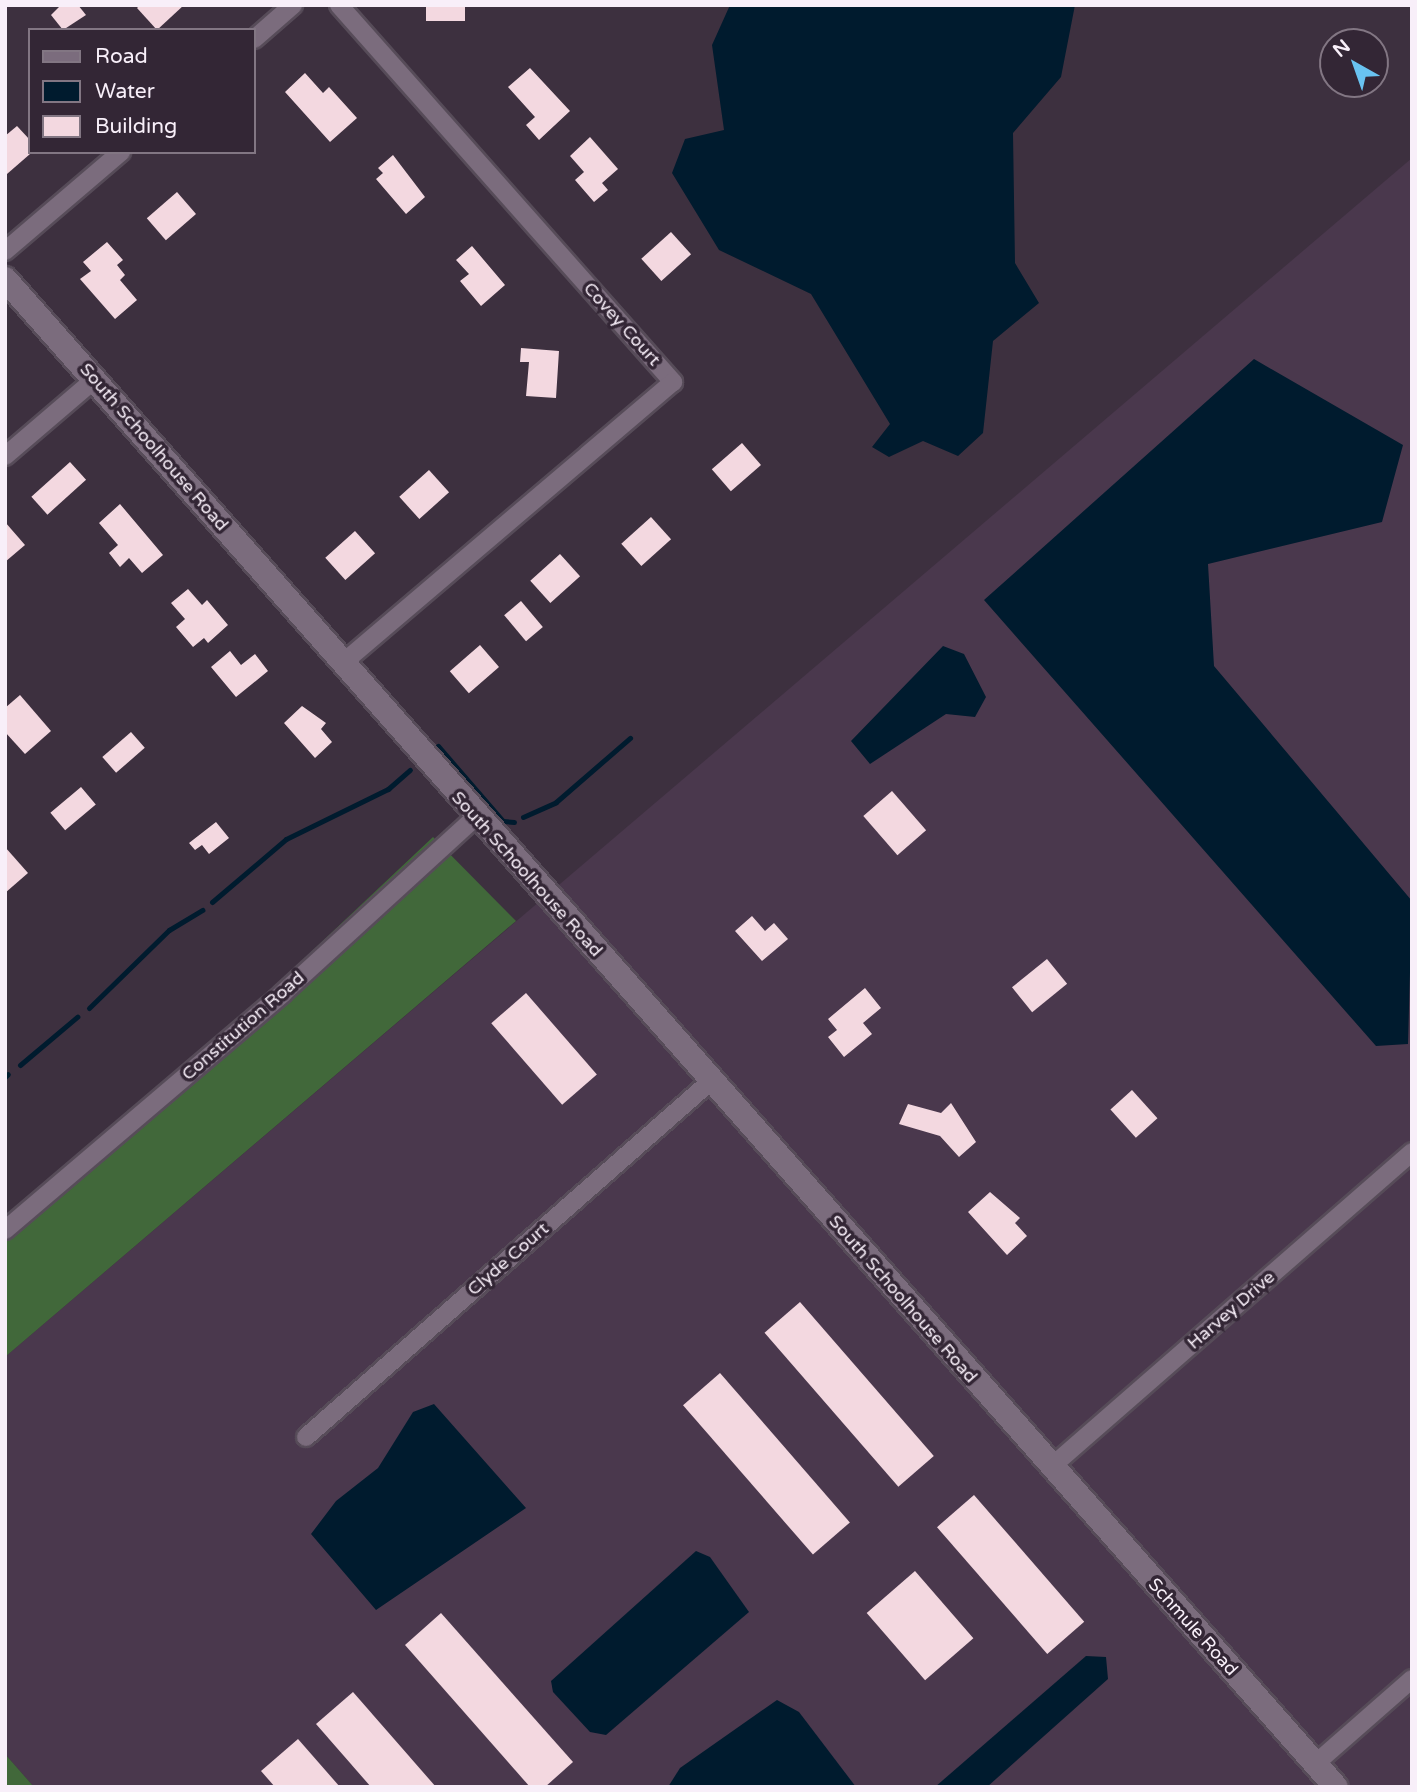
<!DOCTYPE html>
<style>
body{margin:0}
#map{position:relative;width:1417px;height:1792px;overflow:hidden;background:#3d303f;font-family:"Varela Round",sans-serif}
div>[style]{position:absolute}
.built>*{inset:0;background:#4a384d}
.forest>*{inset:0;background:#41683a}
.water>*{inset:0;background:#001b2e}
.stream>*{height:5px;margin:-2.5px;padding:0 2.5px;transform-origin:2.5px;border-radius:2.5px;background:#001b2e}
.building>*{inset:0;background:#f3d8e0;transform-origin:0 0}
.roads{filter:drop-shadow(2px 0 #574c59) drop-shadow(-2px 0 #574c59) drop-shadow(0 2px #574c59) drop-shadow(0 -2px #574c59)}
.street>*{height:18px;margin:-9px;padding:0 9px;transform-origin:9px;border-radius:9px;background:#7b6c7d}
.secondary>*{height:24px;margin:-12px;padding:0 12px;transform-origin:12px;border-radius:12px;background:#7b6c7d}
span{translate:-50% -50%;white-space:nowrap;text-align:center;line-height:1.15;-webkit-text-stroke:7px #332635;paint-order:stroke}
.street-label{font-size:18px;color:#f8eff9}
.frame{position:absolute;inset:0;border:7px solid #f8eff9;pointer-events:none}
.legend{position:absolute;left:28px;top:28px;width:228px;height:126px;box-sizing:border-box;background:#332635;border:2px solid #827683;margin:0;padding:9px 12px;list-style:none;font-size:21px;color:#f8eff9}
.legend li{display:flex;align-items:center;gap:14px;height:35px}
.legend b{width:35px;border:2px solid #827683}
.north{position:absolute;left:1319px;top:28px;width:70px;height:70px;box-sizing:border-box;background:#332635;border:2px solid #827683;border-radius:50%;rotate:320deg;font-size:19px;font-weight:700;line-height:28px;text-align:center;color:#f8eff9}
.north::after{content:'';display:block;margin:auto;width:24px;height:32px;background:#69c3f1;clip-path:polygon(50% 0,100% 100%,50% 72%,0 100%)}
</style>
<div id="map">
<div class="built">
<div style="clip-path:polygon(1412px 158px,1412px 1787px,34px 1787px,5px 1754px,5px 1357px)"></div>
</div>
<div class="forest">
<div style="clip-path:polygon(433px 837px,516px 921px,5px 1357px,5px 1222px,208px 1049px)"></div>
<div style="clip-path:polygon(5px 1754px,34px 1787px,5px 1787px)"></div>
</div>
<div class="water">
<div style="clip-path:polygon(730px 5px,1075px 5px,1061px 77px,1013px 133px,1015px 263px,1039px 303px,993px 341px,983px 433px,958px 456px,923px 441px,889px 457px,872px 447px,890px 424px,811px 294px,719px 250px,672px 173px,685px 139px,724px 130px,712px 45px)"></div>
<div style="clip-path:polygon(1254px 359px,1403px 445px,1382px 522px,1208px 564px,1214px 666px,1412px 901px,1408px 1044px,1376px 1046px,984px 600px)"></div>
<div style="clip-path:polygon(943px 646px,964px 654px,986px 697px,975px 717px,946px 714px,870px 764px,851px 741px)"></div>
<div style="clip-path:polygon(434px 1404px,526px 1508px,376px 1610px,311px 1534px,336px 1501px,378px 1468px,413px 1412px)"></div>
<div style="clip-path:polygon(696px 1551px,710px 1557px,749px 1612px,606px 1735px,590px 1732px,553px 1692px,551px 1681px)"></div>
<div style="clip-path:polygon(1086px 1656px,1106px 1657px,1108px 1679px,987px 1787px,935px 1787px)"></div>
<div style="clip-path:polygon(777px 1700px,799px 1712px,856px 1787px,668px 1787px,680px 1768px)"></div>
</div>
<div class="stream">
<div style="left:438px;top:746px;width:99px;rotate:49.1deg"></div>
<div style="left:503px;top:821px;width:11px;rotate:5deg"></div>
<div style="left:523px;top:817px;width:36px;rotate:-24deg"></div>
<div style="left:556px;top:802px;width:98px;rotate:-40.9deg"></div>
<div style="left:212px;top:902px;width:97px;rotate:-40.4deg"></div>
<div style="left:286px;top:839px;width:114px;rotate:-26.1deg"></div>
<div style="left:388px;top:789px;width:29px;rotate:-41deg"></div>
<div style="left:89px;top:1008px;width:112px;rotate:-44.3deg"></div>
<div style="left:169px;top:930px;width:39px;rotate:-31deg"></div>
<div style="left:20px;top:1065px;width:75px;rotate:-40.1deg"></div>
<div style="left:5px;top:1077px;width:4px;rotate:-45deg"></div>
</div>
<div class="building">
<div style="clip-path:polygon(61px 5px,78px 5px,86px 15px,63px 30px,51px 15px)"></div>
<div style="clip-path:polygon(140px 5px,184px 5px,157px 30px,137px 8px)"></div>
<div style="left:426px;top:5px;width:39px;height:16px"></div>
<div style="clip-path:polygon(530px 68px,570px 111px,539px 140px,526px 125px,535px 117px,508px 87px)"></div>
<div style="clip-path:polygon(305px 73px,323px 93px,329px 87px,357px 118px,330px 142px,285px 92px)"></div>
<div style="clip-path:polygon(17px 126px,30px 140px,30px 154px,7px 174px,5px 136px)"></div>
<div style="clip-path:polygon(590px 137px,618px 169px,602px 183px,608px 190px,594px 202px,575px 180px,584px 172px,570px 156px)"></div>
<div style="clip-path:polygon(393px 155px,425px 197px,406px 214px,376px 179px,383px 173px,378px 168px)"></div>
<div style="left:177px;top:192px;width:29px;height:40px;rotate:49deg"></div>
<div style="left:671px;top:232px;width:30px;height:40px;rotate:48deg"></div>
<div style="clip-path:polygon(107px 242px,123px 260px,117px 265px,125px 275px,120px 280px,137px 300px,115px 319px,80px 279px,91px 271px,83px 262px)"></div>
<div style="clip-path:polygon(472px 246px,505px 285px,481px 306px,460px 281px,469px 274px,456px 260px)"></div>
<div style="clip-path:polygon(521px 348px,559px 351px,556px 398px,526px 396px,529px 362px,520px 362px)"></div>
<div style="left:742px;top:443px;width:29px;height:40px;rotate:49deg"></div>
<div style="left:70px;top:462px;width:24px;height:52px;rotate:48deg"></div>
<div style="left:429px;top:470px;width:30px;height:40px;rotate:48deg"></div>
<div style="clip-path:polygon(120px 504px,163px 555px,142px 573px,129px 558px,120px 567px,109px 553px,118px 545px,99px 523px)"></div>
<div style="left:651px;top:517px;width:30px;height:40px;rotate:48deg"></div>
<div style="clip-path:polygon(5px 522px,25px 545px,5px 562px)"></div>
<div style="left:355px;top:531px;width:30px;height:40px;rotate:48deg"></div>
<div style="left:560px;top:554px;width:30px;height:40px;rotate:48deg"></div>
<div style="clip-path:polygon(188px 589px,202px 605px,207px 600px,228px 625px,208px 643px,204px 638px,193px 647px,176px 627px,185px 619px,171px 603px)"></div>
<div style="left:521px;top:601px;width:34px;height:22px;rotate:50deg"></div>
<div style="left:480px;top:645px;width:29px;height:40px;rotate:49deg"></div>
<div style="clip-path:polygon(230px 651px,241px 665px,255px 654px,268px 671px,236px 697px,211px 667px)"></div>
<div style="clip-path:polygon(20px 695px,51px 731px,25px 754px,5px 732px,5px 708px)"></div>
<div style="clip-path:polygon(302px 706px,326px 723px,321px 729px,332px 742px,315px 758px,284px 723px)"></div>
<div style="left:131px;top:732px;width:21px;height:38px;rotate:49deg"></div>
<div style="left:81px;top:787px;width:23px;height:40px;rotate:50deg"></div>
<div style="left:892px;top:791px;width:52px;height:38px;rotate:49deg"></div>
<div style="clip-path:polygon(216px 822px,229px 838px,209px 854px,202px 845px,195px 850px,189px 843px)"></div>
<div style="clip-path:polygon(5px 847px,28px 873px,5px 893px)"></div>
<div style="clip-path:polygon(752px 916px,765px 931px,774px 923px,788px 939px,762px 961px,735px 931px)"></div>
<div style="left:1047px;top:959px;width:32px;height:45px;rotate:51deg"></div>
<div style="clip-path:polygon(865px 988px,881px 1008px,863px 1023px,872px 1034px,844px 1057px,828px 1037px,837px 1030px,828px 1019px)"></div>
<div style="left:526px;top:993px;width:108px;height:46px;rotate:49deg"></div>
<div style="left:1132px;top:1090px;width:38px;height:29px;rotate:48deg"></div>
<div style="clip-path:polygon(951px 1103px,976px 1142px,959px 1157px,940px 1136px,899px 1124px,908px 1104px,941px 1113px)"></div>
<div style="clip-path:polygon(990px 1192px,1020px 1218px,1015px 1223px,1027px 1236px,1007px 1255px,968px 1212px)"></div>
<div style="left:800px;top:1302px;width:204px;height:47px;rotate:49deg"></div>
<div style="left:720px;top:1373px;width:198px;height:49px;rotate:49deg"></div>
<div style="left:974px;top:1495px;width:168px;height:49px;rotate:49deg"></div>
<div style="left:915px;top:1571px;width:89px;height:64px;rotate:49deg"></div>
<div style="clip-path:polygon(441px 1613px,573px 1762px,545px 1787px,530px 1787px,405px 1645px)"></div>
<div style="clip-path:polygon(353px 1692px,436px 1787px,371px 1787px,316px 1724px)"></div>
<div style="clip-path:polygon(298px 1739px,340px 1787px,275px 1787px,261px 1771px)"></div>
</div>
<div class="roads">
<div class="street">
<div style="left:339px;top:5px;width:504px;rotate:48.46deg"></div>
<div style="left:673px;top:382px;width:433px;rotate:139.6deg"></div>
<div style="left:254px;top:39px;width:52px;rotate:-41.1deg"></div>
<div style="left:5px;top:251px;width:153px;rotate:-40.5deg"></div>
<div style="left:5px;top:456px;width:117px;rotate:-40.5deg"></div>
<div style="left:5px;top:1230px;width:365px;rotate:-40.4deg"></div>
<div style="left:283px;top:993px;width:261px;rotate:-42.4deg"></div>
<div style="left:306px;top:1437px;width:539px;rotate:-41.32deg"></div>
<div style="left:1051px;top:1467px;width:479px;rotate:-41.1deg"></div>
<div style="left:1315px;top:1764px;width:129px;rotate:-41.2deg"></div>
</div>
<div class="secondary">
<div style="left:5px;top:279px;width:2011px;rotate:48.57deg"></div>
</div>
</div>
<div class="street-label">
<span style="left:622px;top:324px;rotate:48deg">Covey Court</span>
<span style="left:154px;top:447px;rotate:49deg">South Schoolhouse Road</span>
<span style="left:527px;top:874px;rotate:48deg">South Schoolhouse Road</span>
<span style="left:243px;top:1026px;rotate:-41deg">Constitution Road</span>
<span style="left:508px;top:1259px;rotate:-41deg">Clyde Court</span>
<span style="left:903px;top:1299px;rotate:49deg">South Schoolhouse Road</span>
<span style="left:1231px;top:1310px;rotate:-41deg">Harvey Drive</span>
<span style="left:1193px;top:1627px;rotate:48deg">Schmule Road</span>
</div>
<div class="frame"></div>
<ul class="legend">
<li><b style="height:9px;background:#7b6c7d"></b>Road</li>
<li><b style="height:19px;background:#001b2e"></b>Water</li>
<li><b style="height:19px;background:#f3d8e0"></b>Building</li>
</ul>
<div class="north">N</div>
</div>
